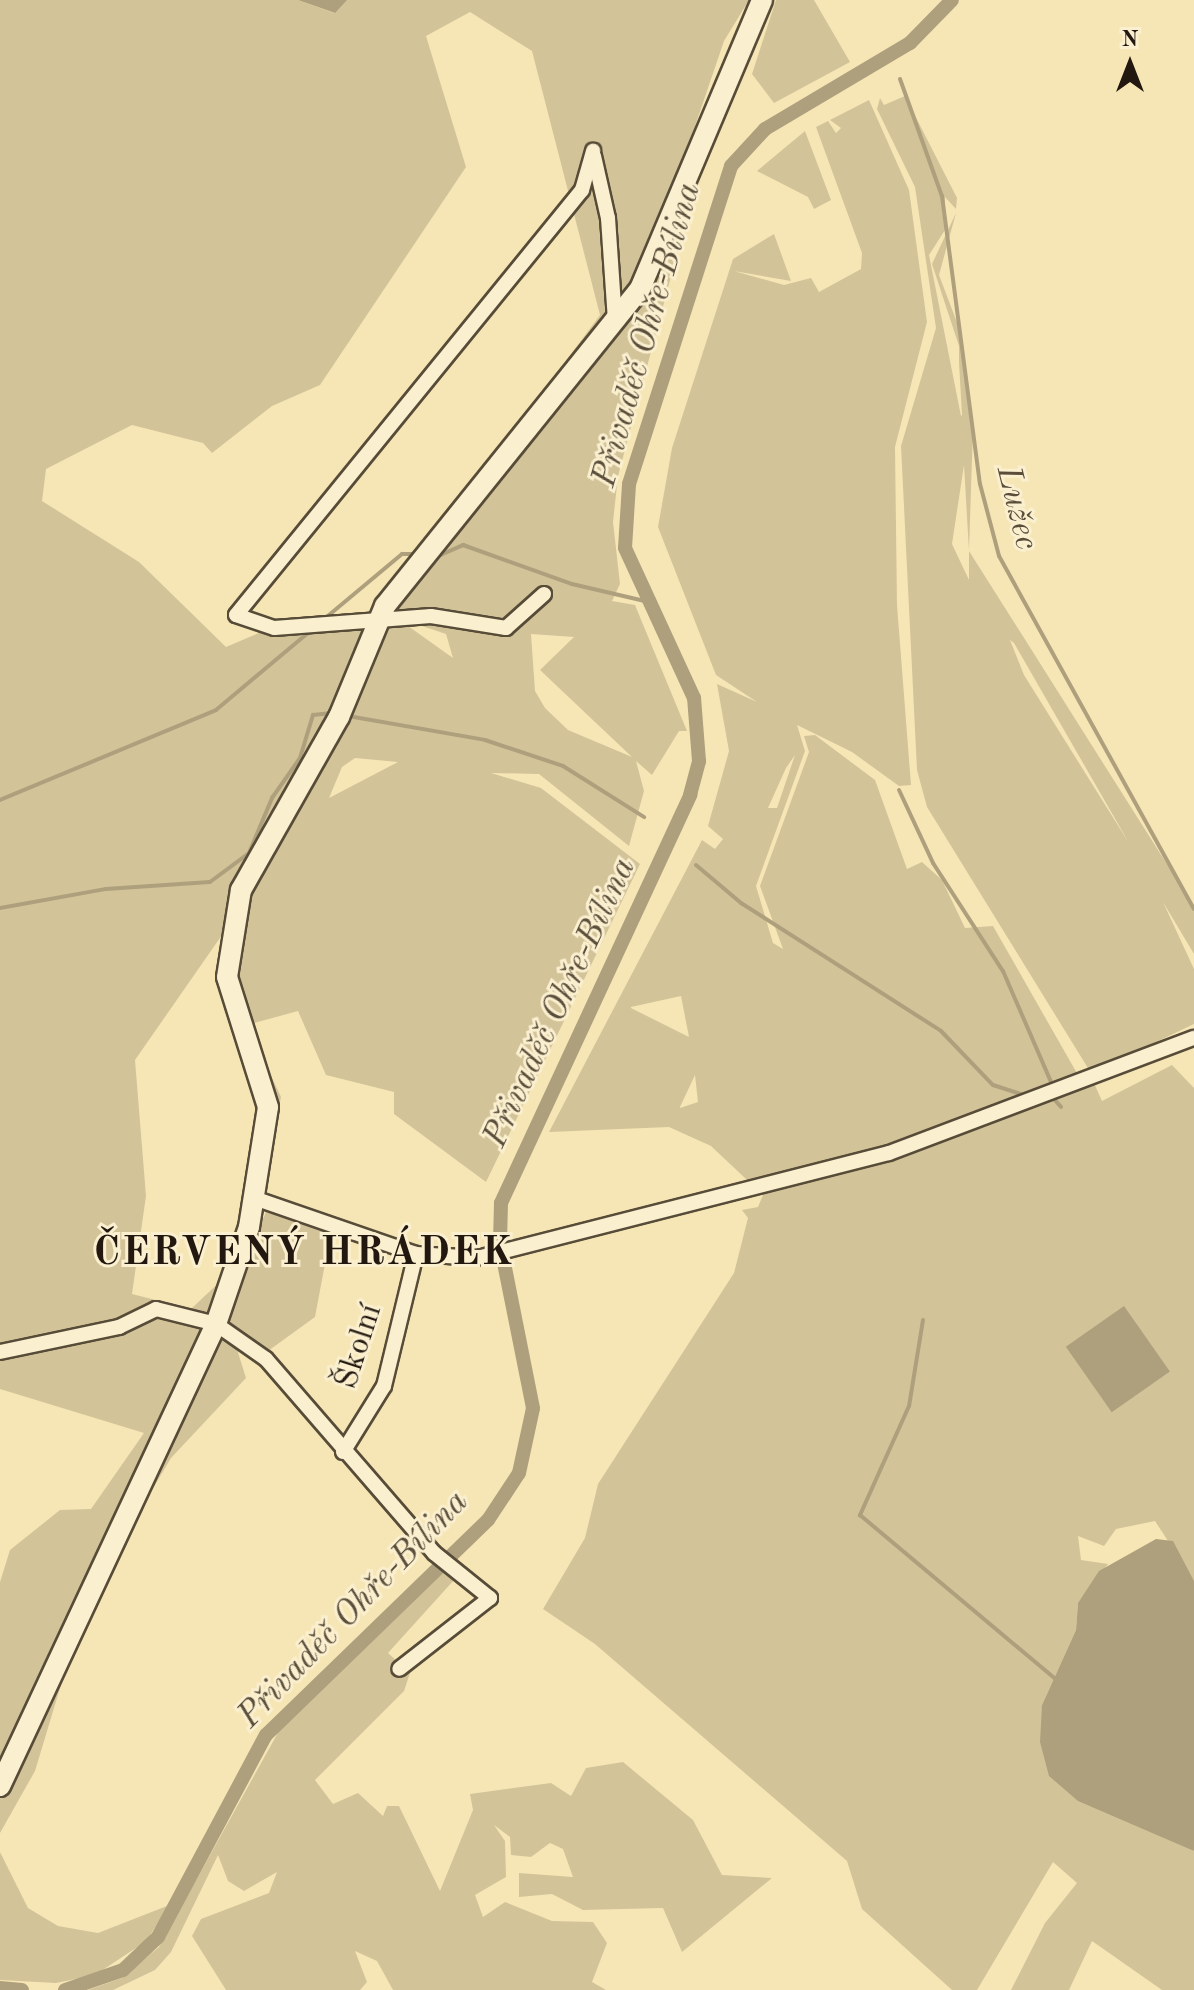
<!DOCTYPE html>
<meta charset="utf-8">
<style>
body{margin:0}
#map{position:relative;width:1194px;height:1990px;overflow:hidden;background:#f7e6b5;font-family:"Old Standard TT",serif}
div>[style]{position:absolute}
.green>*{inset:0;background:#d3c399}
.water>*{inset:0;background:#afa07d;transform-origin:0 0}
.stream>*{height:4px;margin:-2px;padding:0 2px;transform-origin:2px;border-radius:2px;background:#afa07d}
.canal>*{height:14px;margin:-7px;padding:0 7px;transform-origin:7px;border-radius:7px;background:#afa07d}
.roads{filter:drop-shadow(2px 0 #574c38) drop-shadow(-2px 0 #574c38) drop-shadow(0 2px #574c38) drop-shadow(0 -2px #574c38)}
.street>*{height:14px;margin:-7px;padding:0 7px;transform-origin:7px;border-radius:7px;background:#faefcf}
.secondary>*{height:20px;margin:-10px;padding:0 10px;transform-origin:10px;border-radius:10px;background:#faefcf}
span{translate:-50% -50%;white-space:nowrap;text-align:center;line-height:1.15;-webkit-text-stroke:6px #faefcf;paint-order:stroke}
.street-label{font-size:32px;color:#22180f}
.water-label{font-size:34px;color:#5a4e3b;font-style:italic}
.district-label{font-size:40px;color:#22180f;font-weight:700;letter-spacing:2px}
.north{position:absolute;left:1090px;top:24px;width:80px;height:80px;-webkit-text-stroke:6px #faefcf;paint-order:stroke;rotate:0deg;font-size:22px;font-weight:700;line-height:32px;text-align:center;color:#22180f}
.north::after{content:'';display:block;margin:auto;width:28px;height:36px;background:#22180f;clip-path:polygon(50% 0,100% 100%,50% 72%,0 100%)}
</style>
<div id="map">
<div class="green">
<div style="clip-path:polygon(evenodd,0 0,298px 0,334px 13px,346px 0,749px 0,724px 41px,628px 323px,686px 220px,618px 476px,613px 522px,620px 584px,612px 601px,635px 605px,687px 731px,679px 731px,652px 775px,636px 761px,644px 791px,629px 846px,539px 774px,491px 773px,541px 788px,640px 864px,486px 1182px,394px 1114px,394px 1092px,326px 1075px,298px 1011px,247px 1025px,281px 1097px,248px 1253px,266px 1212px,331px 1232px,315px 1317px,268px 1351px,230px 1327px,246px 1378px,171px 1458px,130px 1527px,105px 1539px,35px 1771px,0 1833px,0 1582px,10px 1550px,60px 1510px,91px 1509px,144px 1433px,0 1389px,0 0,470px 12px,532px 51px,600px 315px,380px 611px,280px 624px,226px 647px,139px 562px,42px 501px,46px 469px,132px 425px,203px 443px,212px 453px,272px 406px,320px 385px,466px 167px,426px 36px,470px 12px,0 0,410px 622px,446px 634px,453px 658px,408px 626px,410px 622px,0 0,531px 634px,574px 637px,540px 670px,632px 757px,568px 730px,545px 708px,535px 691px,531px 634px,0 0,355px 758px,398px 762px,329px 798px,342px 767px,355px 758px,0 0,222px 935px,261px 1140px,227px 1275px,191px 1309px,132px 1294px,146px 1196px,135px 1060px,222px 935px)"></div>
<div style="clip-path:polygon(776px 0,814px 0,850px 62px,774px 103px,752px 74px)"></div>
<div style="clip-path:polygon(evenodd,905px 96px,957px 198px,956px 209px,945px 197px,945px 230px,929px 255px,961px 416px,962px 415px,959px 363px,959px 346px,932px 264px,956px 213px,939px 275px,961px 333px,973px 428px,969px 551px,1194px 907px,1194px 954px,1163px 902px,1194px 969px,1194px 1024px,1091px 1073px,927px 807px,917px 770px,901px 446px,936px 328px,915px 187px,877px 109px,880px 98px,884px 105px,905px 96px,964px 465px,969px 551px,969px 580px,952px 544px,964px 465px,905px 96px,1010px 640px,1014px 643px,1129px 843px,1024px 675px,1010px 640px)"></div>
<div style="clip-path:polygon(evenodd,869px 100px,909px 190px,927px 322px,895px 447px,897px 605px,911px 785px,899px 786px,852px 752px,797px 725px,805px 751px,756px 886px,773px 943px,783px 949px,760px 886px,809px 752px,804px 736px,815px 735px,875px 780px,907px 869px,922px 862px,942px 880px,965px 928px,993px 926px,1078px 1075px,1094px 1083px,1102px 1101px,1172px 1065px,1194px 1088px,1194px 1581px,1155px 1521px,1116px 1529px,1104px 1546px,1078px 1536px,1081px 1560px,1108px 1564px,1078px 1603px,1076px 1630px,1042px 1705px,1152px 1829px,1194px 1851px,1194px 1990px,1162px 1990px,1092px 1941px,1069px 1990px,1011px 1990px,1045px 1923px,1077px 1883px,1053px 1862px,977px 1990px,952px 1990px,862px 1909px,847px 1861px,595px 1644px,543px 1609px,585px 1538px,598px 1484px,734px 1273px,748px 1218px,742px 1210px,758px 1207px,763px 1195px,711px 1146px,669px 1127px,549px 1132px,702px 840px,715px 849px,723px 839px,708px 826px,729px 751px,717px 684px,757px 702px,716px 675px,658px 527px,672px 448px,733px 259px,774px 234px,791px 281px,734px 271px,784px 285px,811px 278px,819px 292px,861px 269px,862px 253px,816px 127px,828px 121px,836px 133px,841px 128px,830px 120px,869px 100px,795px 755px,777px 808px,768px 808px,786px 768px,795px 755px,869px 100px,681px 996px,689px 1037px,631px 1008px,631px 1007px,681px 996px,869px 100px,695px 1075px,698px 1102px,680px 1108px,680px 1107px,695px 1075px)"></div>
<div style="clip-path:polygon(805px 131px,831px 200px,814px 209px,808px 197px,757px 171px)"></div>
<div style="clip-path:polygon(442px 1570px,454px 1580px,388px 1653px,410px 1673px,404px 1691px,315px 1780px,333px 1804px,358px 1793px,383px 1816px,387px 1806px,399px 1806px,440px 1891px,473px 1810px,470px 1794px,551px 1783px,571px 1796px,586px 1768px,623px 1762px,693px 1820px,722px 1875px,772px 1878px,682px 1952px,663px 1908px,583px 1910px,552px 1894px,519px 1897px,519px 1873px,573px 1877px,563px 1849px,550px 1843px,531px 1857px,511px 1855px,510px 1837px,494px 1825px,505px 1841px,506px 1877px,475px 1895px,483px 1917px,505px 1902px,552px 1921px,593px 1922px,607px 1943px,592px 1982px,606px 1990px,393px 1990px,377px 1961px,355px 1951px,367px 1982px,360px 1990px,226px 1990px,192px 1936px,201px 1919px,269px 1893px,277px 1872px,244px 1891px,228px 1881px,218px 1855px,171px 1952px,155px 1970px,113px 1990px,88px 1990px,122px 1978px,159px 1947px,280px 1729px)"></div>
<div style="clip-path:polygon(0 1852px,28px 1908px,58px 1926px,98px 1933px,172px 1904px,145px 1942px,95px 1975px,56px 1983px,0 1980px)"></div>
</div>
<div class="water">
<div style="clip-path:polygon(298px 0,347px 0,335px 13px)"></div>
<div style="left:1124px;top:1306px;width:80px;height:71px;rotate:55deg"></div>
<div style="clip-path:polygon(1156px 1539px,1173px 1541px,1194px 1581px,1194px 1851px,1078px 1801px,1049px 1776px,1040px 1742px,1042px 1705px,1076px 1630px,1078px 1603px,1099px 1571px)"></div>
</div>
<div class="stream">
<div style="left:900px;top:79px;width:124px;rotate:70.3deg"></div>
<div style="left:942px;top:196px;width:290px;rotate:82.5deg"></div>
<div style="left:980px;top:484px;width:74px;rotate:75.2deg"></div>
<div style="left:999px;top:556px;width:403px;rotate:61.1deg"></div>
<div style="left:436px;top:557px;width:30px;rotate:-24deg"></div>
<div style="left:463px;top:545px;width:116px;rotate:19.7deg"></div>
<div style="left:572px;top:584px;width:79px;rotate:13.2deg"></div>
<div style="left:323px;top:620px;width:103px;rotate:-39.9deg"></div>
<div style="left:402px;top:554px;width:16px"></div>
<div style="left:348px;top:716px;width:139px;rotate:9.9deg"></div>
<div style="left:485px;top:740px;width:82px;rotate:18.4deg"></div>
<div style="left:563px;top:766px;width:96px;rotate:32.2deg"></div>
<div style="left:899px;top:790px;width:81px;rotate:65deg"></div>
<div style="left:933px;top:863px;width:129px;rotate:57.1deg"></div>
<div style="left:1003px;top:971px;width:129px;rotate:66.6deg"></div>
<div style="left:0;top:800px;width:234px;rotate:-22.6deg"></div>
<div style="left:216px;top:710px;width:123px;rotate:-40deg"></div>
<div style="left:696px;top:865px;width:59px;rotate:40.2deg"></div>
<div style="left:741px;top:903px;width:237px;rotate:32.6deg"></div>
<div style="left:941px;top:1031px;width:75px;rotate:46.1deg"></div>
<div style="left:993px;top:1085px;width:35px;rotate:18deg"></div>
<div style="left:0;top:908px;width:108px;rotate:-10.2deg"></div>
<div style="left:106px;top:889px;width:104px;rotate:-3.9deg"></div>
<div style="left:210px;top:882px;width:49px;rotate:-36.6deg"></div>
<div style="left:249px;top:853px;width:60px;rotate:-67.3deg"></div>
<div style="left:272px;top:798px;width:49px;rotate:-55deg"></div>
<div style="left:300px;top:758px;width:45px;rotate:-73.2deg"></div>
<div style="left:313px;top:715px;width:19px;rotate:-6deg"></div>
<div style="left:1053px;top:1098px;width:12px;rotate:48deg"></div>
<div style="left:923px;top:1320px;width:87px;rotate:99.2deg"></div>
<div style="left:909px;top:1406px;width:120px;rotate:114.2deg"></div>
<div style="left:860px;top:1515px;width:258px;rotate:40deg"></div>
</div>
<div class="canal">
<div style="left:0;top:1988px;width:22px;rotate:5deg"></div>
<div style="left:65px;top:1990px;width:61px;rotate:-19deg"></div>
<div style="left:123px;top:1970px;width:48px;rotate:-43.3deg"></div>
<div style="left:158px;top:1937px;width:229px;rotate:-61.9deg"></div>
<div style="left:266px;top:1735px;width:309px;rotate:-44.1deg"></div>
<div style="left:488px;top:1520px;width:56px;rotate:-56.6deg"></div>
<div style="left:519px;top:1473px;width:66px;rotate:-77.8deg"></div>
<div style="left:533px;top:1408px;width:168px;rotate:-101.3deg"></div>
<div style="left:500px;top:1243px;width:40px;rotate:-88.6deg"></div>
<div style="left:501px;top:1203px;width:450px;rotate:-65.1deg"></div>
<div style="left:690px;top:795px;width:35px;rotate:-75deg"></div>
<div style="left:699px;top:761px;width:63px;rotate:-94.5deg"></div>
<div style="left:694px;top:698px;width:165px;rotate:-114.7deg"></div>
<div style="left:625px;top:548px;width:64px;rotate:-86.4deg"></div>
<div style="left:629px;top:484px;width:334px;rotate:-72.2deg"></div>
<div style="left:731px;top:166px;width:50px;rotate:-47.4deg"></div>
<div style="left:765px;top:129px;width:169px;rotate:-30.7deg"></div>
<div style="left:910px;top:43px;width:60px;rotate:-45.7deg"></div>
</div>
<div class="roads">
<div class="street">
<div style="left:594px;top:156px;width:64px;rotate:77.3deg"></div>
<div style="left:608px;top:218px;width:102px;rotate:86.1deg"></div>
<div style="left:544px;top:594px;width:51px;rotate:138.2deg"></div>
<div style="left:506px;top:628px;width:76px;rotate:-170.9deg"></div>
<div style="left:431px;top:616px;width:157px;rotate:175.6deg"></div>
<div style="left:274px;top:628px;width:40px;rotate:-161.1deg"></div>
<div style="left:236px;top:615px;width:548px;rotate:-50.85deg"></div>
<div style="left:582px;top:190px;width:41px;rotate:-74.2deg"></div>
<div style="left:254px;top:1198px;width:171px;rotate:19.1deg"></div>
<div style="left:416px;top:1254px;width:61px;rotate:3.8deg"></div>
<div style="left:477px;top:1258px;width:425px;rotate:-14.3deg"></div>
<div style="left:889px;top:1153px;width:326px;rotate:-20.7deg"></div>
<div style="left:0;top:1352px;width:122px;rotate:-11.9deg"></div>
<div style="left:119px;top:1327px;width:41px;rotate:-25.9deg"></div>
<div style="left:156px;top:1309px;width:62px;rotate:14deg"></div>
<div style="left:216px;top:1324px;width:61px;rotate:35deg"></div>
<div style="left:266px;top:1359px;width:257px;rotate:49.1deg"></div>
<div style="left:434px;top:1553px;width:72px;rotate:38.8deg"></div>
<div style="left:490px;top:1598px;width:115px;rotate:142deg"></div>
<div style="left:343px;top:1452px;width:78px;rotate:-58.2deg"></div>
<div style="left:384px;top:1386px;width:136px;rotate:-76.4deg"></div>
</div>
<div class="secondary">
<div style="left:0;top:1786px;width:510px;rotate:-64.94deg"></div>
<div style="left:216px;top:1324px;width:102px;rotate:-71.2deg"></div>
<div style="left:249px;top:1227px;width:121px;rotate:-81deg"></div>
<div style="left:268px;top:1107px;width:136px;rotate:-107.5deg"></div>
<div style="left:227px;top:977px;width:88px;rotate:-80.9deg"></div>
<div style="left:241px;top:890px;width:199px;rotate:-60.5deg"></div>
<div style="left:339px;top:717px;width:120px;rotate:-67.5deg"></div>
<div style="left:385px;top:606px;width:407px;rotate:-51.2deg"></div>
<div style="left:640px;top:289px;width:314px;rotate:-67.1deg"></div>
</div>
</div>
<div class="street-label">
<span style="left:360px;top:1347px;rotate:-72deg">Školní</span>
</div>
<div class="water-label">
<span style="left:648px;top:335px;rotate:-74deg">Přivaděč Ohře-Bílina</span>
<span style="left:1016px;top:508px;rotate:76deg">Lužec</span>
<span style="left:561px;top:1003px;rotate:-65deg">Přivaděč Ohře-Bílina</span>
<span style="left:354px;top:1610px;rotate:-46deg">Přivaděč Ohře-Bílina</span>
</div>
<div class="district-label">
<span style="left:304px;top:1254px">ČERVENÝ HRÁDEK</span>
</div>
<div class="north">N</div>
</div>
